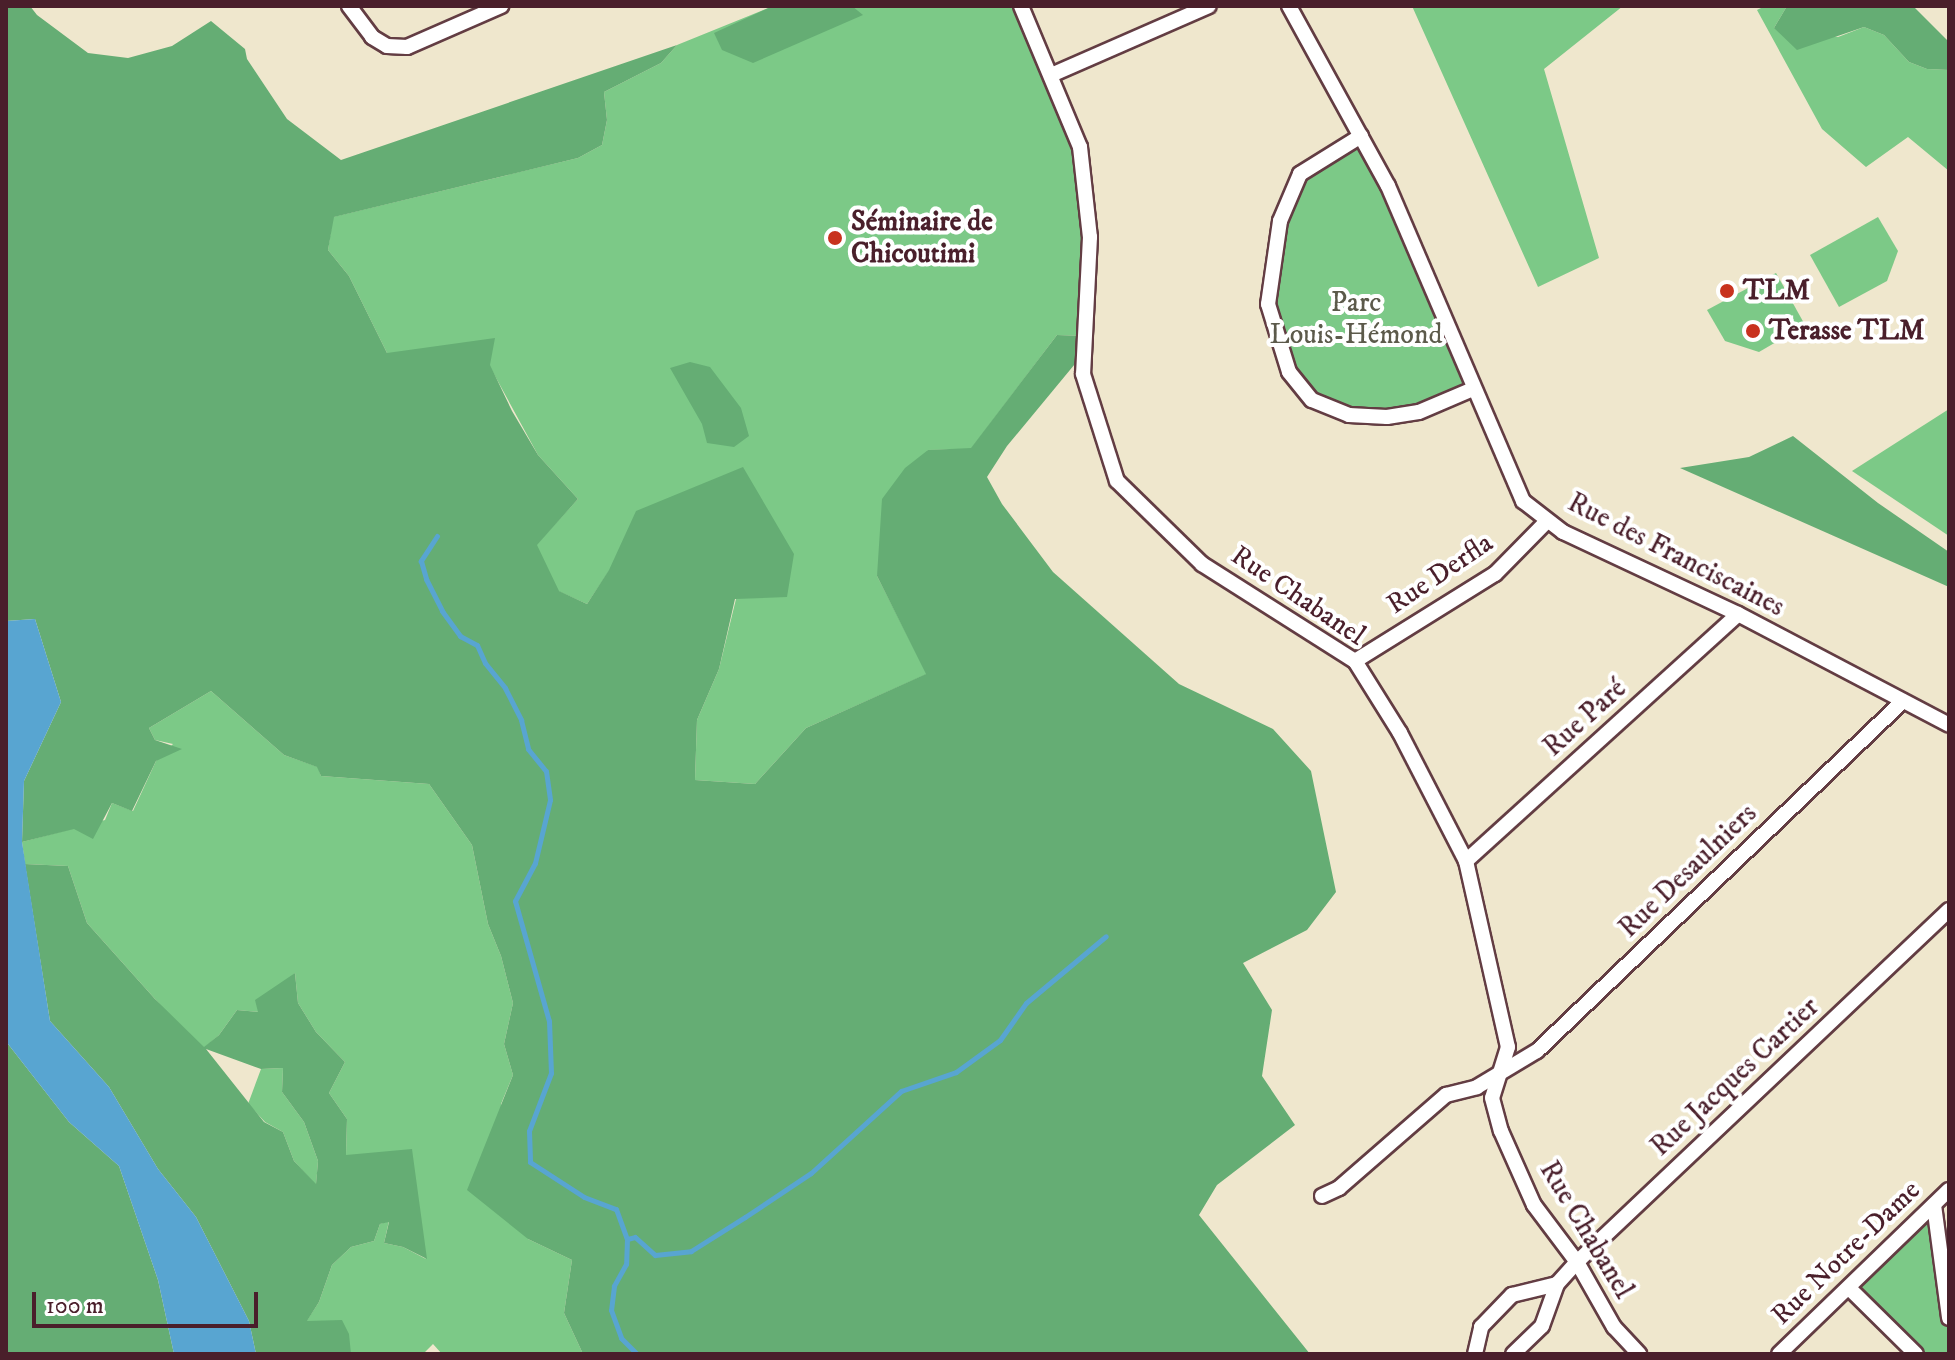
<!DOCTYPE html>
<meta charset="utf-8">
<style>
body{margin:0}
#map{position:relative;width:1955px;height:1360px;overflow:hidden;background:#efe7cd;font-family:"IM FELL DW Pica",serif}
div>[style]{position:absolute}
.green>*{inset:0;background:#7cc987}
.forest>*{inset:0;background:#65ad74}
.water>*{inset:0;background:#58a5d1}
.stream>*{height:5px;margin:-2.5px;padding:0 2.5px;transform-origin:2.5px;border-radius:2.5px;background:#58a5d1}
.roads{filter:drop-shadow(2px 0 #633d43) drop-shadow(-2px 0 #633d43) drop-shadow(0 2px #633d43) drop-shadow(0 -2px #633d43)}
.street>*{height:14px;margin:-7px;padding:0 7px;transform-origin:7px;border-radius:7px;background:#fff}
.dots>*{width:22px;height:22px;translate:-50% -50%;box-sizing:border-box;border:4px solid #fff;border-radius:50%}
span{translate:-50% -50%;white-space:nowrap;text-align:center;line-height:1.15;-webkit-text-stroke:8px #fff;paint-order:stroke}
.poi-label{font-size:28px;color:#4a1f2b;font-weight:700}
.left{translate:0 -50%;text-align:left}
.park-label{font-size:28px;color:#5c5a4b}
.street-label{font-size:28px;color:#4a1f2b}
.frame{position:absolute;inset:0;border:8px solid #4a1f2b;pointer-events:none}
.scale{position:absolute;left:32px;top:1292px;width:226px;height:36px;box-sizing:border-box;border:4px solid #4a1f2b;border-top:0;padding-left:10px;font-size:24px;line-height:28px;white-space:nowrap;color:#4a1f2b;-webkit-text-stroke:6px #fff;paint-order:stroke}
</style>
<div id="map">
<div class="green">
<div style="clip-path:polygon(773px 6px,1021px 6px,1080px 147px,1090px 237px,1085px 336px,1057px 335px,971px 449px,928px 450px,877px 576px,927px 674px,806px 728px,755px 784px,695px 780px,697px 720px,719px 669px,736px 599px,609px 571px,587px 604px,558px 591px,536px 545px,578px 499px,538px 455px,489px 365px,387px 353px,349px 276px,328px 250px,333px 217px,578px 158px,602px 145px,607px 120px,604px 92px,661px 63px,677px 45px)"></div>
<div style="clip-path:polygon(1412px 6px,1623px 6px,1544px 69px,1599px 258px,1538px 287px)"></div>
<div style="clip-path:polygon(1765px 6px,1787px 6px,1774px 28px,1838px 37px,1864px 27px,1884px 35px,1909px 62px,1927px 69px,1949px 70px,1949px 171px,1908px 137px,1866px 167px,1822px 129px,1757px 10px)"></div>
<div style="clip-path:polygon(1361px 136px,1473px 389px,1387px 417px,1312px 400px,1276px 338px,1270px 275px,1300px 174px)"></div>
<div style="clip-path:polygon(1878px 217px,1898px 251px,1887px 281px,1839px 307px,1810px 255px)"></div>
<div style="clip-path:polygon(1776px 273px,1805px 325px,1759px 352px,1725px 341px,1707px 310px)"></div>
<div style="clip-path:polygon(1949px 409px,1949px 536px,1852px 471px)"></div>
<div style="clip-path:polygon(211px 691px,284px 755px,318px 767px,321px 776px,429px 784px,472px 845px,488px 924px,501px 956px,513px 1003px,504px 1044px,513px 1075px,501px 1104px,528px 1239px,572px 1260px,564px 1313px,583px 1354px,442px 1354px,433px 1344px,423px 1354px,351px 1354px,306px 1322px,319px 1302px,332px 1265px,351px 1247px,374px 1241px,380px 1224px,389px 1221px,384px 1243px,403px 1247px,426px 1259px,346px 1155px,347px 1119px,329px 1093px,345px 1062px,316px 1032px,298px 1003px,295px 973px,259px 1012px,237px 1010px,219px 1035px,204px 1048px,164px 1009px,87px 923px,68px 866px,25px 864px,22px 842px,105px 820px,112px 803px,133px 811px,156px 761px,173px 744px,155px 740px,149px 728px)"></div>
<div style="clip-path:polygon(283px 1068px,282px 1092px,304px 1122px,318px 1161px,316px 1185px,294px 1161px,283px 1132px,265px 1122px,248px 1104px,261px 1069px)"></div>
<div style="clip-path:polygon(1934px 1205px,1949px 1318px,1949px 1354px,1916px 1354px,1849px 1288px)"></div>
</div>
<div class="forest">
<div style="clip-path:polygon(6px 6px,30px 6px,37px 15px,88px 53px,128px 58px,172px 46px,211px 21px,245px 49px,247px 59px,287px 119px,341px 160px,677px 45px,661px 63px,604px 92px,607px 120px,602px 145px,578px 158px,334px 217px,328px 250px,349px 276px,387px 353px,495px 338px,490px 365px,512px 411px,538px 455px,578px 499px,537px 545px,559px 591px,587px 604px,609px 570px,636px 511px,743px 467px,794px 554px,787px 597px,735px 599px,719px 669px,697px 720px,695px 780px,755px 784px,806px 728px,926px 674px,877px 576px,882px 499px,905px 468px,928px 450px,971px 448px,1057px 335px,1085px 336px,1084px 353px,1007px 446px,987px 477px,1002px 504px,1053px 572px,1179px 684px,1273px 729px,1311px 771px,1336px 892px,1307px 930px,1243px 963px,1272px 1010px,1262px 1076px,1295px 1125px,1217px 1185px,1199px 1215px,1310px 1354px,583px 1354px,564px 1313px,572px 1260px,528px 1239px,467px 1190px,513px 1075px,504px 1044px,513px 1003px,501px 956px,488px 924px,472px 845px,429px 784px,321px 776px,317px 767px,284px 755px,211px 691px,149px 728px,155px 740px,182px 749px,156px 761px,132px 811px,112px 803px,93px 839px,74px 829px,22px 842px,24px 781px,61px 702px,35px 619px,6px 621px)"></div>
<div style="clip-path:polygon(773px 6px,852px 6px,863px 15px,753px 63px,722px 50px,714px 33px)"></div>
<div style="clip-path:polygon(1787px 6px,1913px 6px,1949px 42px,1949px 70px,1927px 69px,1909px 62px,1884px 35px,1864px 27px,1797px 50px,1774px 28px)"></div>
<div style="clip-path:polygon(690px 362px,710px 367px,741px 408px,749px 436px,734px 447px,707px 443px,702px 424px,670px 368px)"></div>
<div style="clip-path:polygon(1793px 436px,1878px 503px,1949px 552px,1949px 587px,1680px 468px,1749px 457px)"></div>
<div style="clip-path:polygon(evenodd,25px 864px,68px 866px,87px 923px,155px 999px,204px 1047px,219px 1035px,237px 1010px,258px 1012px,255px 1000px,295px 973px,298px 1003px,316px 1032px,345px 1062px,329px 1093px,347px 1119px,346px 1155px,412px 1149px,427px 1259px,403px 1247px,384px 1243px,389px 1222px,380px 1224px,374px 1241px,351px 1247px,332px 1265px,319px 1302px,307px 1321px,342px 1320px,349px 1334px,351px 1354px,256px 1354px,249px 1321px,196px 1217px,158px 1169px,109px 1087px,50px 1021px,25px 864px,206px 1049px,261px 1069px,283px 1068px,282px 1092px,304px 1122px,318px 1161px,316px 1184px,294px 1161px,283px 1132px,264px 1122px,206px 1049px)"></div>
<div style="clip-path:polygon(6px 1036px,8px 1044px,69px 1122px,119px 1166px,158px 1280px,174px 1354px,6px 1354px)"></div>
</div>
<div class="water">
<div style="clip-path:polygon(35px 619px,61px 702px,24px 781px,22px 842px,50px 1021px,109px 1087px,158px 1169px,196px 1217px,249px 1321px,256px 1354px,174px 1354px,158px 1280px,119px 1166px,69px 1122px,8px 1044px,6px 621px)"></div>
</div>
<div class="stream">
<div style="left:437px;top:536px;width:30px;rotate:123deg"></div>
<div style="left:421px;top:561px;width:19px;rotate:74deg"></div>
<div style="left:426px;top:579px;width:36px;rotate:63deg"></div>
<div style="left:442px;top:611px;width:31px;rotate:54deg"></div>
<div style="left:460px;top:636px;width:19px;rotate:28deg"></div>
<div style="left:477px;top:645px;width:20px;rotate:66deg"></div>
<div style="left:485px;top:663px;width:32px;rotate:51deg"></div>
<div style="left:505px;top:688px;width:36px;rotate:63deg"></div>
<div style="left:521px;top:720px;width:30px;rotate:76deg"></div>
<div style="left:528px;top:749px;width:28px;rotate:51deg"></div>
<div style="left:546px;top:771px;width:29px;rotate:82deg"></div>
<div style="left:550px;top:800px;width:65px;rotate:103.4deg"></div>
<div style="left:535px;top:863px;width:43px;rotate:117.8deg"></div>
<div style="left:515px;top:901px;width:125px;rotate:74.2deg"></div>
<div style="left:549px;top:1021px;width:52px;rotate:87.8deg"></div>
<div style="left:551px;top:1073px;width:62px;rotate:110.8deg"></div>
<div style="left:529px;top:1131px;width:31px;rotate:88deg"></div>
<div style="left:530px;top:1162px;width:64px;rotate:32.9deg"></div>
<div style="left:584px;top:1197px;width:34px;rotate:21deg"></div>
<div style="left:616px;top:1209px;width:32px;rotate:70deg"></div>
<div style="left:627px;top:1239px;width:25px;rotate:92deg"></div>
<div style="left:626px;top:1264px;width:25px;rotate:119deg"></div>
<div style="left:614px;top:1286px;width:24px;rotate:97deg"></div>
<div style="left:611px;top:1310px;width:30px;rotate:70deg"></div>
<div style="left:621px;top:1338px;width:23px;rotate:45deg"></div>
<div style="left:627px;top:1239px;width:8px;rotate:-14deg"></div>
<div style="left:635px;top:1237px;width:27px;rotate:42deg"></div>
<div style="left:655px;top:1255px;width:36px;rotate:-6deg"></div>
<div style="left:691px;top:1251px;width:64px;rotate:-32.2deg"></div>
<div style="left:745px;top:1217px;width:79px;rotate:-33.7deg"></div>
<div style="left:811px;top:1173px;width:122px;rotate:-42.3deg"></div>
<div style="left:901px;top:1091px;width:58px;rotate:-19.1deg"></div>
<div style="left:956px;top:1072px;width:54px;rotate:-36deg"></div>
<div style="left:1000px;top:1040px;width:45px;rotate:-54.9deg"></div>
<div style="left:1026px;top:1003px;width:104px;rotate:-39.9deg"></div>
</div>
<div class="roads">
<div class="street">
<div style="left:349px;top:6px;width:39px;rotate:53deg"></div>
<div style="left:372px;top:37px;width:17px;rotate:31deg"></div>
<div style="left:387px;top:46px;width:20px;rotate:3deg"></div>
<div style="left:407px;top:47px;width:103px;rotate:-23.6deg"></div>
<div style="left:1021px;top:6px;width:153px;rotate:67.3deg"></div>
<div style="left:1080px;top:147px;width:91px;rotate:83.7deg"></div>
<div style="left:1090px;top:237px;width:137px;rotate:92.9deg"></div>
<div style="left:1083px;top:374px;width:112px;rotate:72.4deg"></div>
<div style="left:1117px;top:481px;width:119px;rotate:44.3deg"></div>
<div style="left:1202px;top:564px;width:181px;rotate:32.4deg"></div>
<div style="left:1355px;top:661px;width:85px;rotate:58deg"></div>
<div style="left:1400px;top:733px;width:144px;rotate:62.7deg"></div>
<div style="left:1466px;top:861px;width:191px;rotate:77.3deg"></div>
<div style="left:1508px;top:1047px;width:53px;rotate:107.4deg"></div>
<div style="left:1492px;top:1098px;width:34px;rotate:75deg"></div>
<div style="left:1501px;top:1131px;width:81px;rotate:66deg"></div>
<div style="left:1534px;top:1205px;width:71px;rotate:53deg"></div>
<div style="left:1577px;top:1262px;width:75px;rotate:60.4deg"></div>
<div style="left:1614px;top:1327px;width:37px;rotate:47deg"></div>
<div style="left:1289px;top:6px;width:205px;rotate:61.2deg"></div>
<div style="left:1388px;top:186px;width:343px;rotate:66.8deg"></div>
<div style="left:1523px;top:501px;width:51px;rotate:37.8deg"></div>
<div style="left:1563px;top:532px;width:193px;rotate:25.1deg"></div>
<div style="left:1738px;top:614px;width:238px;rotate:27.7deg"></div>
<div style="left:1051px;top:75px;width:172px;rotate:-23.6deg"></div>
<div style="left:1361px;top:136px;width:72px;rotate:148.1deg"></div>
<div style="left:1300px;top:174px;width:51px;rotate:113.1deg"></div>
<div style="left:1280px;top:221px;width:84px;rotate:98.2deg"></div>
<div style="left:1268px;top:304px;width:71px;rotate:72.8deg"></div>
<div style="left:1289px;top:372px;width:36px;rotate:51deg"></div>
<div style="left:1312px;top:400px;width:40px;rotate:22deg"></div>
<div style="left:1349px;top:415px;width:38px;rotate:3deg"></div>
<div style="left:1387px;top:417px;width:32px;rotate:-9deg"></div>
<div style="left:1419px;top:412px;width:59px;rotate:-23.1deg"></div>
<div style="left:1355px;top:661px;width:165px;rotate:-31.9deg"></div>
<div style="left:1495px;top:574px;width:74px;rotate:-45.5deg"></div>
<div style="left:1466px;top:861px;width:367px;rotate:-42.2deg"></div>
<div style="left:1322px;top:1196px;width:19px;rotate:-25deg"></div>
<div style="left:1339px;top:1188px;width:142px;rotate:-41deg"></div>
<div style="left:1446px;top:1095px;width:32px;rotate:-14deg"></div>
<div style="left:1477px;top:1087px;width:70px;rotate:-31deg"></div>
<div style="left:1537px;top:1051px;width:506px;rotate:-43.72deg"></div>
<div style="left:1934px;top:1205px;width:114px;rotate:82.4deg"></div>
<div style="left:1849px;top:1288px;width:94px;rotate:44.6deg"></div>
<div style="left:1475px;top:1354px;width:28px;rotate:-77deg"></div>
<div style="left:1481px;top:1327px;width:45px;rotate:-45.9deg"></div>
<div style="left:1512px;top:1295px;width:46px;rotate:-13.7deg"></div>
<div style="left:1513px;top:1354px;width:40px;rotate:-44deg"></div>
<div style="left:1542px;top:1326px;width:45px;rotate:-70.3deg"></div>
<div style="left:1557px;top:1284px;width:30px;rotate:-48deg"></div>
<div style="left:1577px;top:1262px;width:512px;rotate:-43.42deg"></div>
<div style="left:1779px;top:1354px;width:236px;rotate:-44deg"></div>
</div>
</div>
<div class="dots">
<div style="left:835px;top:238px;background:#c8321e"></div>
<div style="left:1727px;top:291px;background:#c8321e"></div>
<div style="left:1753px;top:331px;background:#c8321e"></div>
</div>
<div class="poi-label">
<span class="left" style="left:851px;top:238px">Séminaire de<br>Chicoutimi</span>
<span class="left" style="left:1743px;top:291px">TLM</span>
<span class="left" style="left:1769px;top:331px">Terasse TLM</span>
</div>
<div class="park-label">
<span style="left:1356px;top:319px">Parc<br>Louis-Hémond</span>
</div>
<div class="street-label">
<span style="left:1676px;top:555px;rotate:27deg">Rue des Franciscaines</span>
<span style="left:1440px;top:574px;rotate:-34deg">Rue Derfla</span>
<span style="left:1298px;top:596px;rotate:34deg">Rue Chabanel</span>
<span style="left:1585px;top:718px;rotate:-42deg">Rue Paré</span>
<span style="left:1688px;top:871px;rotate:-44deg">Rue Desaulniers</span>
<span style="left:1735px;top:1077px;rotate:-43deg">Rue Jacques Cartier</span>
<span style="left:1586px;top:1230px;rotate:59deg">Rue Chabanel</span>
<span style="left:1846px;top:1253px;rotate:-44deg">Rue Notre-Dame</span>
</div>
<div class="frame"></div>
<div class="scale">100 m</div>
</div>
